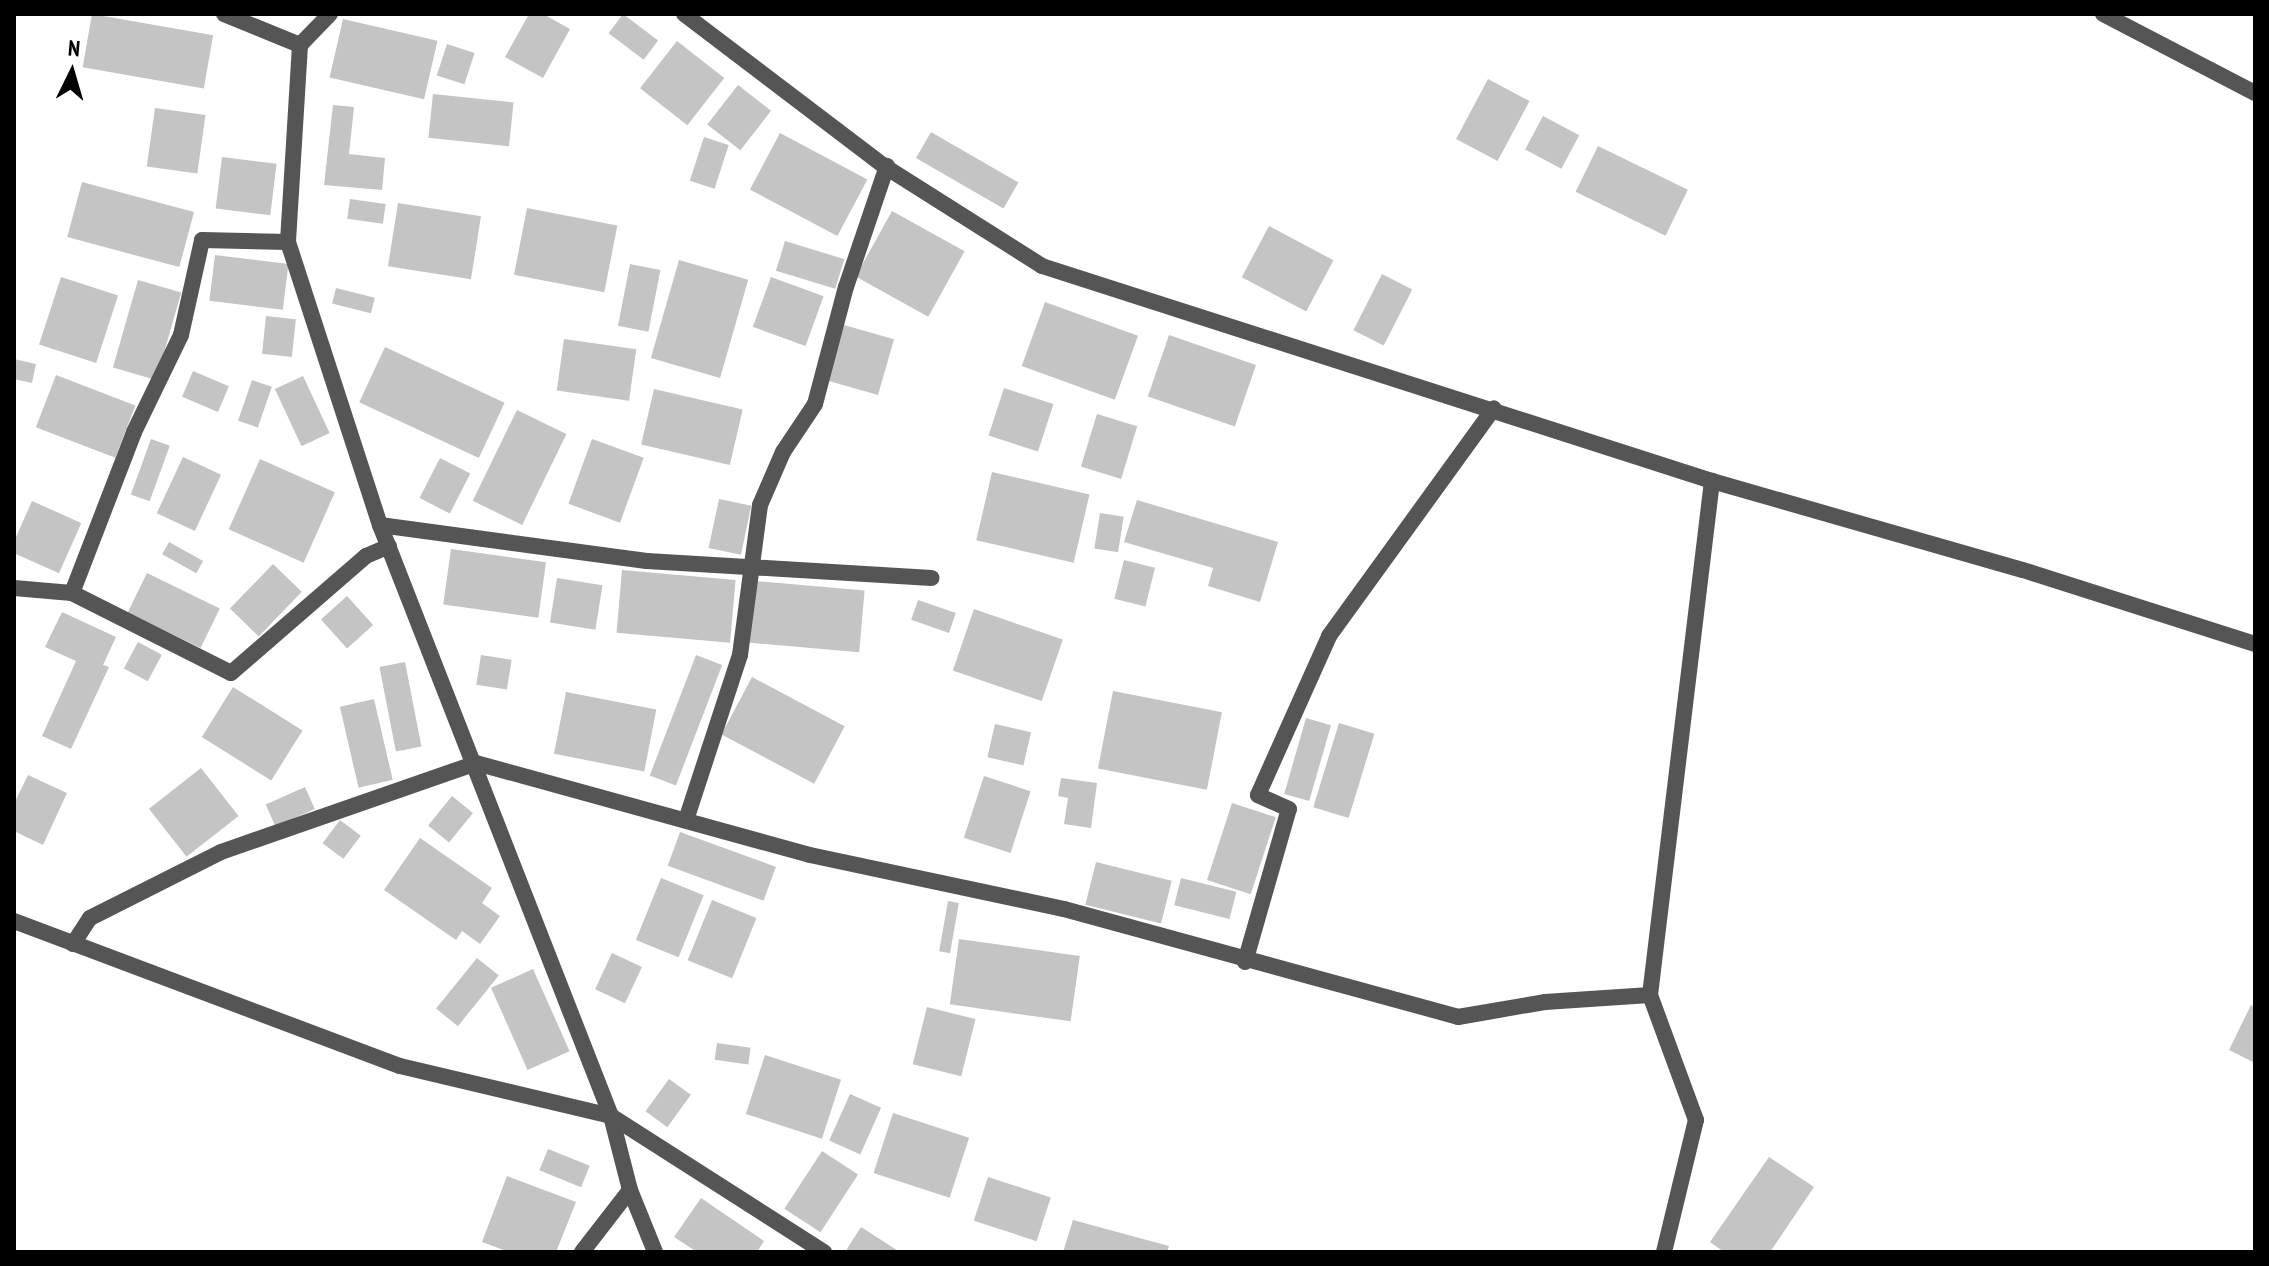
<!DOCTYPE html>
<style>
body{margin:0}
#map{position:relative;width:2269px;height:1266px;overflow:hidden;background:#fff;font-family:"PT Sans Narrow",sans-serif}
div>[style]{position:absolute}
.building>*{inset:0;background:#c4c4c4;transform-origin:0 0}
.street>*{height:16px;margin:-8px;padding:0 8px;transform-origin:8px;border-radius:8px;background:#555}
span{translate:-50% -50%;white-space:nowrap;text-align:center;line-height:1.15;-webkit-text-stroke:7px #fff;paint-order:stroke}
.frame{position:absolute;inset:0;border:16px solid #000;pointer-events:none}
.north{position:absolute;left:32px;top:32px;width:80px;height:80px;-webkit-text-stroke:6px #fff;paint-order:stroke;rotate:5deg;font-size:22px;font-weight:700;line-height:32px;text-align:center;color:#000}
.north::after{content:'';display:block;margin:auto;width:28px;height:36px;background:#000;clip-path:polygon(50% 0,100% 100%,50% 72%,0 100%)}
</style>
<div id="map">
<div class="building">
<div style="left:92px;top:14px;width:123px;height:54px;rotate:10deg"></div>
<div style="clip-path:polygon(529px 14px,543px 14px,570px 29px,543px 78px,505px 57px)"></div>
<div style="left:623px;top:14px;width:44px;height:24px;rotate:37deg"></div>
<div style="left:343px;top:19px;width:97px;height:60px;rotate:13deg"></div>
<div style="left:677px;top:41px;width:60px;height:60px;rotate:38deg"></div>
<div style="left:447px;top:44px;width:29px;height:33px;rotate:18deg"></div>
<div style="left:1488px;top:79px;width:47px;height:68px;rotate:28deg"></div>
<div style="left:738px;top:85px;width:42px;height:50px;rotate:38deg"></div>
<div style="left:433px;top:94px;width:81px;height:44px;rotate:6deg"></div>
<div style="clip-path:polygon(333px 105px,354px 107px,349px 154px,385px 158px,382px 190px,324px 185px)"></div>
<div style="left:155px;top:108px;width:51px;height:59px;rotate:8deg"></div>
<div style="left:1543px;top:116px;width:41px;height:38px;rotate:28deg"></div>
<div style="left:931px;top:132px;width:101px;height:30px;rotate:30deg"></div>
<div style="left:780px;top:133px;width:99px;height:64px;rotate:28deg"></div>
<div style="left:704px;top:137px;width:26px;height:46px;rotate:18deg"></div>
<div style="left:1598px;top:146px;width:100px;height:51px;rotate:26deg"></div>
<div style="left:222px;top:157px;width:55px;height:52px;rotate:7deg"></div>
<div style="left:82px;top:182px;width:116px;height:57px;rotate:15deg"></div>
<div style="left:350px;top:199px;width:36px;height:20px;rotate:8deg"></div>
<div style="left:398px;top:203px;width:84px;height:64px;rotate:9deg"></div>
<div style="left:527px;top:208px;width:92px;height:68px;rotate:11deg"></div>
<div style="left:892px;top:211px;width:83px;height:75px;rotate:29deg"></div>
<div style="left:1269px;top:226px;width:73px;height:58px;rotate:28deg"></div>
<div style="left:785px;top:241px;width:62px;height:31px;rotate:17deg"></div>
<div style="left:215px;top:255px;width:74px;height:46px;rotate:7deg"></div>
<div style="left:679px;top:260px;width:72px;height:102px;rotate:16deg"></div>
<div style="left:630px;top:264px;width:31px;height:63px;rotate:11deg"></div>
<div style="left:1382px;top:274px;width:34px;height:63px;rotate:27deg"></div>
<div style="left:61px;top:277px;width:60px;height:71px;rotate:18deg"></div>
<div style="left:771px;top:277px;width:56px;height:53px;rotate:20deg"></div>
<div style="left:138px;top:280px;width:45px;height:91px;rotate:16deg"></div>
<div style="left:336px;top:288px;width:40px;height:16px;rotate:14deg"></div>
<div style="left:1045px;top:302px;width:99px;height:68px;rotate:20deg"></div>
<div style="left:266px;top:316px;width:30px;height:38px;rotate:6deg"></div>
<div style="left:844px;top:325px;width:52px;height:58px;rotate:16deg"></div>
<div style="left:1169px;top:335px;width:92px;height:65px;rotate:19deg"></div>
<div style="left:564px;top:339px;width:73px;height:52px;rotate:8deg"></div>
<div style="left:385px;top:347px;width:132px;height:61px;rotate:25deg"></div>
<div style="clip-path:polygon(14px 359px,36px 364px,32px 383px,14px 379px)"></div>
<div style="left:193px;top:371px;width:39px;height:28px;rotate:23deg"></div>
<div style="left:56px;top:375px;width:85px;height:56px;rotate:21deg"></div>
<div style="left:303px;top:376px;width:63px;height:31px;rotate:65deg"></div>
<div style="left:252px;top:380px;width:21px;height:43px;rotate:19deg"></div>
<div style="left:1004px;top:388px;width:52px;height:50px;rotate:18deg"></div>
<div style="left:654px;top:389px;width:91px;height:57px;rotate:13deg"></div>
<div style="left:517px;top:410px;width:55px;height:101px;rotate:26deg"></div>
<div style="left:1097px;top:414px;width:42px;height:55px;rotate:17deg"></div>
<div style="left:151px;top:439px;width:20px;height:59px;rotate:20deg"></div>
<div style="left:592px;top:439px;width:55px;height:69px;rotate:20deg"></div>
<div style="left:183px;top:457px;width:42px;height:62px;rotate:25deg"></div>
<div style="left:440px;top:458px;width:34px;height:45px;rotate:27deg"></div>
<div style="left:260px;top:459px;width:82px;height:77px;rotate:24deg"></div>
<div style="left:992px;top:472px;width:100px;height:70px;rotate:13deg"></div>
<div style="left:719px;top:499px;width:33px;height:50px;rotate:12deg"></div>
<div style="clip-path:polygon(1137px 500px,1278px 542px,1260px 602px,1208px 586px,1213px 568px,1124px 542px)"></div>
<div style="left:32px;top:501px;width:54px;height:55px;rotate:24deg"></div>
<div style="left:1100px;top:513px;width:24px;height:36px;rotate:9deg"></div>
<div style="left:169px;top:542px;width:39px;height:14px;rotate:29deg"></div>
<div style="left:451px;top:549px;width:96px;height:56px;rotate:8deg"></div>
<div style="left:1124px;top:560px;width:32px;height:40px;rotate:14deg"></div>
<div style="left:273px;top:564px;width:40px;height:62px;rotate:44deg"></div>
<div style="left:622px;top:570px;width:114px;height:63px;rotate:5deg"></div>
<div style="left:147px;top:573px;width:81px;height:44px;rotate:26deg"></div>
<div style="left:557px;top:578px;width:46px;height:45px;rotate:9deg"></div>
<div style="left:755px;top:581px;width:110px;height:62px;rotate:5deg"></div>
<div style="left:347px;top:596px;width:39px;height:35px;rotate:48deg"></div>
<div style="left:918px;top:600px;width:40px;height:21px;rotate:19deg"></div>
<div style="left:974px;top:609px;width:94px;height:65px;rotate:19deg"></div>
<div style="clip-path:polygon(62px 612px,116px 637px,103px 665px,109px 667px,71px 749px,42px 736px,76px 661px,45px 647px)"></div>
<div style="left:138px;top:642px;width:27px;height:30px;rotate:28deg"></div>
<div style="left:481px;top:655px;width:31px;height:30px;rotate:9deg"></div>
<div style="left:696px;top:655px;width:28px;height:129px;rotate:21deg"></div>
<div style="left:405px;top:662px;width:86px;height:26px;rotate:79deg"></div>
<div style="left:752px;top:677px;width:105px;height:65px;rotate:28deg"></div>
<div style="left:233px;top:687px;width:82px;height:59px;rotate:32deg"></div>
<div style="left:1113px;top:691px;width:111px;height:79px;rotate:11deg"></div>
<div style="left:566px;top:692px;width:92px;height:63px;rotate:11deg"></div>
<div style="left:374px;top:699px;width:83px;height:35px;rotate:77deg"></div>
<div style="left:1306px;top:718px;width:26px;height:79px;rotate:16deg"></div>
<div style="left:1339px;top:723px;width:37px;height:88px;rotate:17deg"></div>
<div style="left:995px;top:724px;width:37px;height:34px;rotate:13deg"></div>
<div style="left:201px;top:768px;width:61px;height:66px;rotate:52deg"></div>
<div style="clip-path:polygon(28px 775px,67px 793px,43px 845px,14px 831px,14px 804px)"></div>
<div style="left:984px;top:776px;width:49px;height:65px;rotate:18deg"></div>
<div style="clip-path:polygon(1061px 778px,1097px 783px,1091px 828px,1064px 824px,1068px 798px,1058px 796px)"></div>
<div style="left:305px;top:787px;width:24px;height:43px;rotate:66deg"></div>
<div style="left:452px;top:796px;width:27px;height:38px;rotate:39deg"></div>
<div style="left:1232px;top:803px;width:46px;height:81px;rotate:18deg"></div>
<div style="left:340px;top:820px;width:26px;height:29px;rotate:37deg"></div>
<div style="left:680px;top:832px;width:102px;height:36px;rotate:20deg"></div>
<div style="clip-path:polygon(420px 838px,492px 888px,482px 903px,500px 916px,480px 944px,462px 931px,456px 940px,384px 890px)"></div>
<div style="left:1096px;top:862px;width:78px;height:44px;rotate:14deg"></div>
<div style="left:661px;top:878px;width:46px;height:67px;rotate:22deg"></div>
<div style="left:1181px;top:878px;width:57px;height:28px;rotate:14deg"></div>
<div style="left:712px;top:900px;width:48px;height:65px;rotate:22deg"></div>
<div style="left:948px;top:901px;width:11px;height:51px;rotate:10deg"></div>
<div style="left:959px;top:939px;width:122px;height:66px;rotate:8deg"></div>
<div style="left:612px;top:953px;width:33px;height:40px;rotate:25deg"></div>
<div style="left:477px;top:958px;width:28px;height:65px;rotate:39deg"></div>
<div style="left:533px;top:969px;width:90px;height:46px;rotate:66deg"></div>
<div style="clip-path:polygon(2251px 1005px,2255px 1007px,2255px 1063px,2229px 1050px)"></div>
<div style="left:927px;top:1007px;width:50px;height:59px;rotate:14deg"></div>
<div style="left:717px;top:1043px;width:34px;height:17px;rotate:8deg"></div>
<div style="left:765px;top:1055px;width:80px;height:62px;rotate:18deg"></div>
<div style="left:669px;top:1079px;width:27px;height:40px;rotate:36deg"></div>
<div style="left:850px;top:1094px;width:34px;height:51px;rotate:24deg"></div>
<div style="left:893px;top:1113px;width:80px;height:63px;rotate:18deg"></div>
<div style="left:548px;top:1149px;width:45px;height:23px;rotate:22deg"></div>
<div style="left:822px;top:1151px;width:43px;height:69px;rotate:33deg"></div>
<div style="clip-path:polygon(1769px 1157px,1814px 1187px,1770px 1252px,1724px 1252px,1710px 1242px)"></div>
<div style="clip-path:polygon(507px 1176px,576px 1202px,556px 1252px,509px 1252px,482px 1242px)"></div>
<div style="left:988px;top:1177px;width:66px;height:46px;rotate:18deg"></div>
<div style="clip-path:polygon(701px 1198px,764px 1241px,757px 1252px,697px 1252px,674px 1237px)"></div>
<div style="clip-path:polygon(1073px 1220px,1169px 1246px,1167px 1252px,1063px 1252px)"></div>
<div style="clip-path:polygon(861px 1227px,900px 1252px,845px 1252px)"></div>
</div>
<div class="street">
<div style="left:224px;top:14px;width:82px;rotate:22.2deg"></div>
<div style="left:330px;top:14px;width:43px;rotate:134.1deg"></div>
<div style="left:300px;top:45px;width:197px;rotate:93.5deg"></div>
<div style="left:288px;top:242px;width:298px;rotate:72deg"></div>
<div style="left:380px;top:525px;width:635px;rotate:68.65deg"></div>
<div style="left:611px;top:1116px;width:76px;rotate:75.6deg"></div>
<div style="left:630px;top:1190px;width:67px;rotate:68deg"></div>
<div style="left:684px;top:14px;width:251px;rotate:37.2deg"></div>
<div style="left:884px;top:166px;width:187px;rotate:32.3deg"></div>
<div style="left:1042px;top:266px;width:704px;rotate:17.79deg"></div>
<div style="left:1712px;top:481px;width:323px;rotate:16deg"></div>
<div style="left:2023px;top:570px;width:244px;rotate:17.7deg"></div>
<div style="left:2103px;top:14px;width:171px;rotate:27.5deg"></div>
<div style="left:380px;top:525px;width:269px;rotate:7.7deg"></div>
<div style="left:647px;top:561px;width:285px;rotate:3.4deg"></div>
<div style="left:14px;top:588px;width:58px;rotate:4.9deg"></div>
<div style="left:72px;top:593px;width:173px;rotate:-68.9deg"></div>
<div style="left:134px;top:432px;width:108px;rotate:-64.1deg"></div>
<div style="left:181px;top:335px;width:97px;rotate:-77.5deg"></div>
<div style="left:202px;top:240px;width:86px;rotate:1.3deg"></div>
<div style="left:72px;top:593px;width:178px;rotate:26.7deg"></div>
<div style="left:231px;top:673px;width:179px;rotate:-40.9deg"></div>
<div style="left:366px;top:556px;width:25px;rotate:-23deg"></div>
<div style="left:687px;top:817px;width:170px;rotate:-71.9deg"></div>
<div style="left:740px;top:655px;width:151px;rotate:-82.4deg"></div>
<div style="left:760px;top:505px;width:58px;rotate:-66.5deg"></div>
<div style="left:783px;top:452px;width:58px;rotate:-56.3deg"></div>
<div style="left:815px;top:404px;width:121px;rotate:-75.2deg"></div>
<div style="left:846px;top:287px;width:128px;rotate:-71.3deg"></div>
<div style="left:14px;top:921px;width:412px;rotate:20.6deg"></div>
<div style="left:400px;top:1066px;width:217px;rotate:13.3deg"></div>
<div style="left:611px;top:1116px;width:253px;rotate:32.6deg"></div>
<div style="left:73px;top:944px;width:31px;rotate:-57deg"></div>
<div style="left:90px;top:918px;width:147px;rotate:-26.7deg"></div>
<div style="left:221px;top:852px;width:270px;rotate:-19.2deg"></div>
<div style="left:476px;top:763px;width:346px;rotate:15.4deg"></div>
<div style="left:810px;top:855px;width:260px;rotate:12deg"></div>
<div style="left:1064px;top:909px;width:409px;rotate:15.3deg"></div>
<div style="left:1458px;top:1017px;width:88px;rotate:-9.8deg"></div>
<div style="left:1545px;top:1002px;width:105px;rotate:-3.8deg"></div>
<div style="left:1245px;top:962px;width:159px;rotate:-74deg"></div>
<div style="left:1289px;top:809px;width:34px;rotate:-156deg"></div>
<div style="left:1258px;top:795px;width:174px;rotate:-65.9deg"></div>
<div style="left:1329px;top:636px;width:281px;rotate:-54.1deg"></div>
<div style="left:582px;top:1252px;width:78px;rotate:-52.3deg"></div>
<div style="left:1664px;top:1252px;width:136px;rotate:-76.4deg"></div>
<div style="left:1696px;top:1120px;width:133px;rotate:-110.2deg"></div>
<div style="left:1650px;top:995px;width:518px;rotate:-83.12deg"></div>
</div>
<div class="frame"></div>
<div class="north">N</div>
</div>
